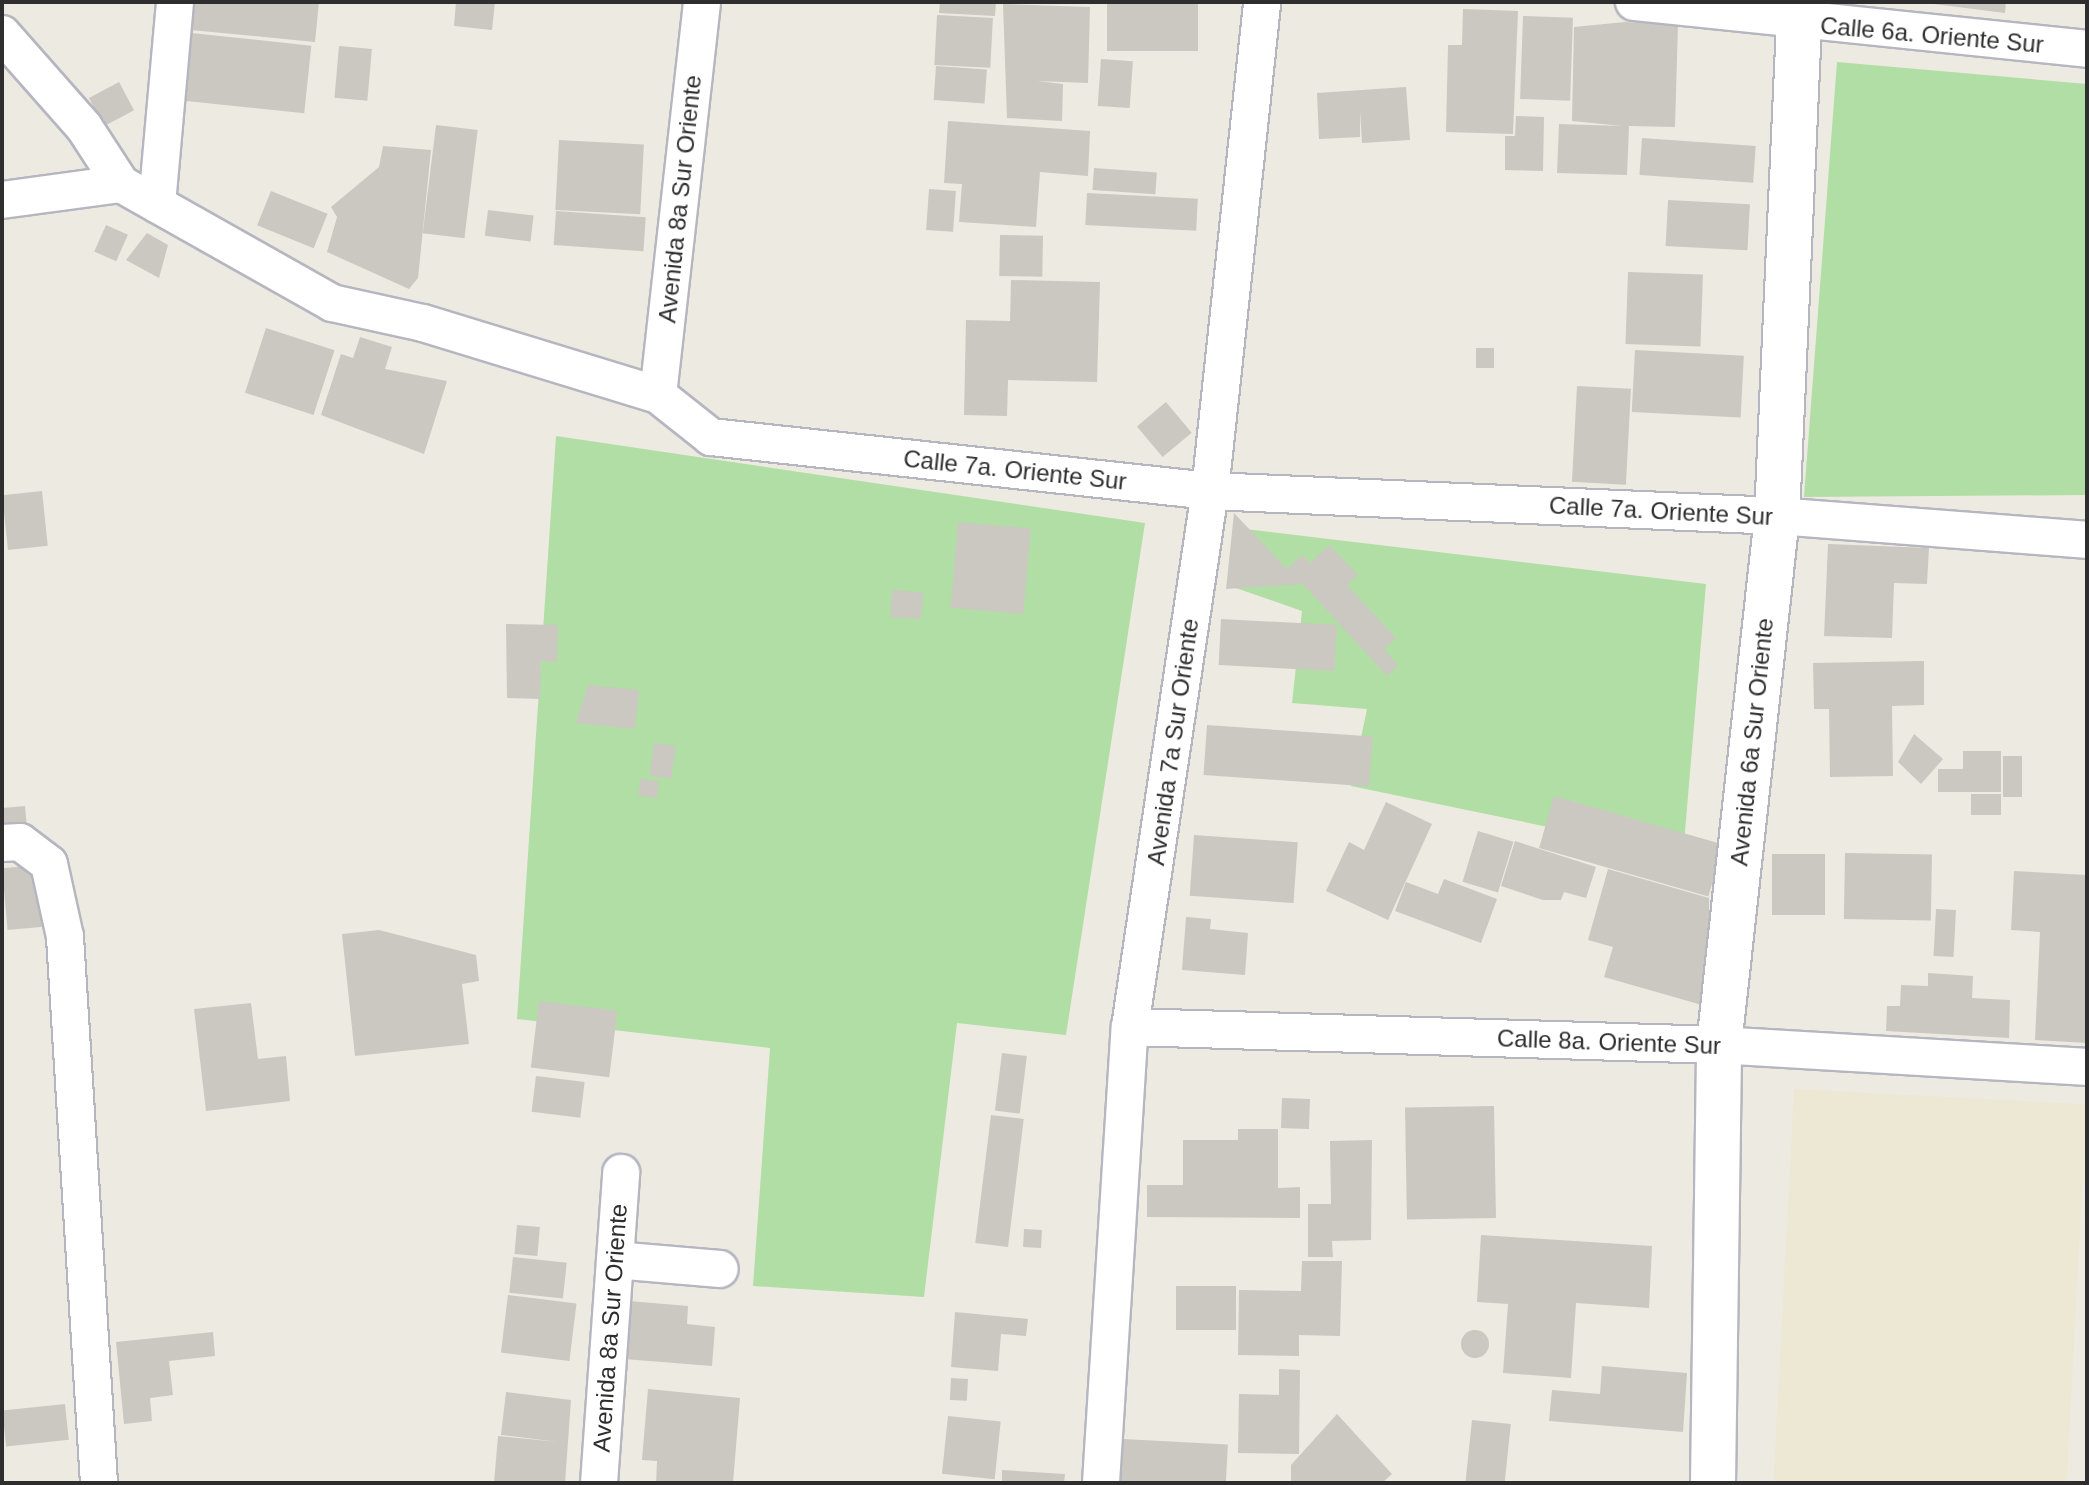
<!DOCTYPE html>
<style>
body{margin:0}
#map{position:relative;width:2089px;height:1485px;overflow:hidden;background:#edeae2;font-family:Arial,sans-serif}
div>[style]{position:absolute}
.education>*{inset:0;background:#ede8d4;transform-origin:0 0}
.green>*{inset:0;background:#b1dea4}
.building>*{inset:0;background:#cac8c0;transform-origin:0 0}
.round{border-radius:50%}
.roads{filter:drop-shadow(2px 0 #b5b6c0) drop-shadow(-2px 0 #b5b6c0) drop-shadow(0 2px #b5b6c0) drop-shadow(0 -2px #b5b6c0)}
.street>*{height:36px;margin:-18px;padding:0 18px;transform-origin:18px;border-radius:18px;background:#fff}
.secondary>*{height:44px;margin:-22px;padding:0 22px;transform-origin:22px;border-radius:22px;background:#fff}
span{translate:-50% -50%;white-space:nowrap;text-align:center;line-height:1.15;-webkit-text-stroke:6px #fff;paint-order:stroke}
.street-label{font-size:24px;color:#2e2e2e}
.frame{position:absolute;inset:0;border:4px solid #2e2e2e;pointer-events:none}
</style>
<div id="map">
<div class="education">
<div style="left:1794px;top:1089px;width:293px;height:394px;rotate:3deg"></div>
</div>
<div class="green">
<div style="clip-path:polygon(1837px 62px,2087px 84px,2087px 495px,1804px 497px)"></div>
<div style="clip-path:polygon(556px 436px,1145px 523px,1066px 1035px,957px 1023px,924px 1297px,753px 1286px,770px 1048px,517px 1019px)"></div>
<div style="clip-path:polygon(1237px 528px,1706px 584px,1683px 855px,1351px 786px,1367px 709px,1292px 703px,1302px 611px,1236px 588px)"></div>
</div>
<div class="building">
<div style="clip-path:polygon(193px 2px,319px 2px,315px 42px,191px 30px)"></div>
<div style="clip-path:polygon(456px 2px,495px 2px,492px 30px,454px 26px)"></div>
<div style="clip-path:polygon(940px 2px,996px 2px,995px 16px,939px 13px)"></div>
<div style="left:1107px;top:2px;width:91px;height:49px"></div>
<div style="clip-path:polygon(1918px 2px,2006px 2px,2005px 13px)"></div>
<div style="clip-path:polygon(1003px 4px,1090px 7px,1088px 83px,1037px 81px,1063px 84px,1062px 121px,1007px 118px)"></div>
<div style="clip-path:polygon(1463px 9px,1518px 11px,1513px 134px,1446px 132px,1448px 45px,1462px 45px)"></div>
<div style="left:937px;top:15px;width:56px;height:50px;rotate:3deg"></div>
<div style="left:1523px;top:16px;width:50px;height:83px;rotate:2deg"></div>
<div style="clip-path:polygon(1625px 22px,1678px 24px,1675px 127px,1629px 126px,1627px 175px,1557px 173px,1559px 124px,1622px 126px,1572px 121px,1574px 27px)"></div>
<div style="left:191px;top:33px;width:121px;height:68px;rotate:6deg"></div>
<div style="left:339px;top:46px;width:33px;height:52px;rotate:5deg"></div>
<div style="left:1101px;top:59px;width:32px;height:47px;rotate:4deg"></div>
<div style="left:936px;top:66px;width:51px;height:34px;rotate:4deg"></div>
<div style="left:119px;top:82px;width:32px;height:34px;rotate:62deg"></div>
<div style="clip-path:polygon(1406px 87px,1410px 140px,1362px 143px,1360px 111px,1360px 137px,1319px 139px,1317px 93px)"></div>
<div style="clip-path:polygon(1516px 116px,1544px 117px,1543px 171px,1505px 170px,1505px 136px,1515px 136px)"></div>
<div style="clip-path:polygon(948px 121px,1090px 131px,1088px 176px,1040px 172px,1036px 227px,959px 222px,962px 184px,944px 183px)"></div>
<div style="left:436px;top:125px;width:42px;height:109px;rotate:7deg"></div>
<div style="left:1642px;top:138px;width:114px;height:37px;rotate:4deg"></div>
<div style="left:559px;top:140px;width:85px;height:70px;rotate:3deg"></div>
<div style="clip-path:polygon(383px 146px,431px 150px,418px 278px,409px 289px,327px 252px,337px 217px,331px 207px,379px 167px)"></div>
<div style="left:1094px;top:168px;width:63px;height:22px;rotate:4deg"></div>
<div style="left:929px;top:189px;width:27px;height:41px;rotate:4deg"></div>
<div style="left:271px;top:191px;width:61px;height:37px;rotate:22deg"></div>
<div style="left:1087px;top:193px;width:111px;height:32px;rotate:3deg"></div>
<div style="left:1668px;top:200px;width:82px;height:46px;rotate:3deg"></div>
<div style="left:488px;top:210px;width:46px;height:26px;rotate:7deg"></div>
<div style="left:556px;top:211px;width:90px;height:34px;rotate:4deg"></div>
<div style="left:106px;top:225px;width:24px;height:29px;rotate:24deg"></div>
<div style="clip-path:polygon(147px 233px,168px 245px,159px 278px,126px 260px)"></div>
<div style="left:1000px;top:235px;width:43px;height:41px;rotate:1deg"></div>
<div style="left:1628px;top:272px;width:75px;height:72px;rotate:2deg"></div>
<div style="clip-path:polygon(1011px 280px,1100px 282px,1097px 382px,1008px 380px,1007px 416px,964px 415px,966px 320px,1010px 321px)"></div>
<div style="left:266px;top:328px;width:72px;height:68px;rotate:18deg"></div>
<div style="clip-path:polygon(360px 337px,392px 347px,385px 369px,447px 381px,424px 454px,321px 415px,341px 354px,353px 358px)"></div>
<div style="left:1476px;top:348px;width:18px;height:20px"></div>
<div style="left:1635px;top:350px;width:109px;height:62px;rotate:3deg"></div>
<div style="left:1577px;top:386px;width:54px;height:96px;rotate:3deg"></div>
<div style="left:1166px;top:402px;width:40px;height:38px;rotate:50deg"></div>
<div style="left:42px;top:491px;width:55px;height:40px;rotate:84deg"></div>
<div style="clip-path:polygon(1234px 513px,1287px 569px,1302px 555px,1310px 563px,1329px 545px,1358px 575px,1347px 585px,1396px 638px,1384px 649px,1398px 665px,1387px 676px,1303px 584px,1226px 589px)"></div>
<div style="left:958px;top:522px;width:73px;height:86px;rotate:5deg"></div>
<div style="clip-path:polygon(1828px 544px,1929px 548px,1927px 584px,1894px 583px,1892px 638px,1824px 636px)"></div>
<div style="left:892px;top:590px;width:31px;height:27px;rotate:4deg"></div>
<div style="left:1221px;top:619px;width:116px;height:46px;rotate:3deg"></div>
<div style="clip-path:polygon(506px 624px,558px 625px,557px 662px,541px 661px,540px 699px,507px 698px)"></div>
<div style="clip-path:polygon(1924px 661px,1924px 705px,1892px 706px,1893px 776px,1830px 777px,1829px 709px,1814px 709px,1813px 663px)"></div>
<div style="clip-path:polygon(588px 685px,639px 690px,635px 729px,576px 723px)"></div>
<div style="left:1207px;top:725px;width:166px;height:50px;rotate:4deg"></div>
<div style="clip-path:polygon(1914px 734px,1943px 759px,1921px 784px,1898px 762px)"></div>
<div style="left:654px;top:743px;width:22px;height:33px;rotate:8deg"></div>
<div style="clip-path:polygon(1963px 751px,2001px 751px,2001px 792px,1938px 792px,1938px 769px,1963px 769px)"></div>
<div style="left:2003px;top:756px;width:19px;height:41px"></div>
<div style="left:640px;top:779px;width:19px;height:17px;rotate:6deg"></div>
<div style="left:1971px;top:794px;width:30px;height:21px"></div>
<div style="left:1554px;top:796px;width:176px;height:54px;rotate:16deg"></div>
<div style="clip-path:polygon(1386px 802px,1432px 824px,1388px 920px,1326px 891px,1349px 842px,1364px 850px)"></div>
<div style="left:25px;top:806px;width:23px;height:23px;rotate:85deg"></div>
<div style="left:1478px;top:831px;width:37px;height:53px;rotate:17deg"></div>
<div style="left:1194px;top:835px;width:104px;height:61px;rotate:4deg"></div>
<div style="clip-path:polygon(1515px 841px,1596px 867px,1586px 898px,1564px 892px,1561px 900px,1543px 900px,1501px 886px)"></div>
<div style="left:1845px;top:853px;width:87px;height:66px;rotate:1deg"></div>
<div style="left:1772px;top:854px;width:53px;height:61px"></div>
<div style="left:38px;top:865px;width:62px;height:36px;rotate:85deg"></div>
<div style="clip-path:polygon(1608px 869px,1709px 898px,1709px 1007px,1604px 977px,1613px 947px,1588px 940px)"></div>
<div style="clip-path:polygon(2014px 871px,2087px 875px,2087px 1043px,2035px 1040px,2040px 932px,2011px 930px)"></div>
<div style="clip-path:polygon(1444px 879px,1497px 899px,1481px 943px,1395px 911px,1406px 882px,1438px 894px)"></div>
<div style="left:1936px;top:909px;width:20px;height:47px;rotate:3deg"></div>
<div style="clip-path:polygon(1186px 917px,1211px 919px,1210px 929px,1248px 933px,1245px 975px,1182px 970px)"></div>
<div style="clip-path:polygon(379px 930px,476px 955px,479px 981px,462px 984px,469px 1044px,355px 1056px,342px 934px)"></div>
<div style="clip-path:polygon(1928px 973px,1973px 976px,1972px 998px,2010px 1000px,2009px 1038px,1886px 1031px,1887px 1006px,1900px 1006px,1901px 985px,1928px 986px)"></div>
<div style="left:539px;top:1001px;width:79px;height:67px;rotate:7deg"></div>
<div style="clip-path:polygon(251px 1003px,258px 1059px,286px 1056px,290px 1101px,206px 1111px,194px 1009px)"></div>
<div style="left:1002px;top:1053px;width:25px;height:58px;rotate:7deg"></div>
<div style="left:536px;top:1076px;width:49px;height:36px;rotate:7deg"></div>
<div style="left:1282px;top:1098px;width:28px;height:30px;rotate:2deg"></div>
<div style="left:1494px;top:1106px;width:112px;height:89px;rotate:89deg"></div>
<div style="left:991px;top:1115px;width:33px;height:129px;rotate:7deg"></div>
<div style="clip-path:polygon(1238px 1129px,1278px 1129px,1278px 1188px,1300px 1187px,1300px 1218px,1147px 1217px,1147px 1185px,1183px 1185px,1183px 1140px,1238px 1140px)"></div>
<div style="clip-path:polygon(1372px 1140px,1371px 1240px,1332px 1241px,1333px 1257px,1308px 1257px,1308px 1204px,1331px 1204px,1330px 1141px)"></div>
<div style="left:517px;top:1225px;width:23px;height:29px;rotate:5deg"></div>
<div style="left:1024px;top:1229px;width:18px;height:18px;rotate:3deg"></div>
<div style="clip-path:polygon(1481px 1235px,1652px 1246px,1649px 1308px,1576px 1303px,1571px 1378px,1503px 1373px,1508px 1304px,1477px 1302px)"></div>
<div style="left:513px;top:1257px;width:54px;height:36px;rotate:6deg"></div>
<div style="clip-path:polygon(1302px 1261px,1342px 1261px,1340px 1336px,1299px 1335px,1299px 1356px,1238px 1355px,1239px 1290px,1301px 1291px)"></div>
<div style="left:1176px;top:1286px;width:60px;height:44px"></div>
<div style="left:508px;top:1295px;width:69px;height:58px;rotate:7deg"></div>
<div style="clip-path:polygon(629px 1301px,688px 1306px,687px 1324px,715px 1327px,712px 1366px,624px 1359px)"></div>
<div style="clip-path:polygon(955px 1312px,1028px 1319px,1026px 1336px,1001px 1334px,998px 1371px,951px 1367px)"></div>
<div class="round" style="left:1461px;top:1330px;width:28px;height:28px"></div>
<div style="clip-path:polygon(213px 1332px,215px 1356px,169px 1361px,173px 1395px,150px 1398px,152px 1421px,124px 1424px,116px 1342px)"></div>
<div style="clip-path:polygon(1602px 1366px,1687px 1373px,1683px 1432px,1549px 1421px,1552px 1390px,1600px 1394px)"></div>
<div style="clip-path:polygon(1279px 1369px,1300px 1370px,1299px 1454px,1238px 1453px,1239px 1394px,1279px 1395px)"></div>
<div style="left:951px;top:1378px;width:17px;height:22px;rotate:3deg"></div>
<div style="clip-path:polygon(648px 1389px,740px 1398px,733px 1483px,656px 1483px,657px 1461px,642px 1460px)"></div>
<div style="clip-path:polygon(506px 1392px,571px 1400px,565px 1483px,494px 1483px,498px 1436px,559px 1442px,501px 1435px)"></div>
<div style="left:65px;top:1404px;width:36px;height:63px;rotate:84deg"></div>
<div style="clip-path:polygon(1337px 1414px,1392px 1474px,1382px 1483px,1291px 1483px,1291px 1465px)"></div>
<div style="left:948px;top:1416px;width:53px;height:58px;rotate:6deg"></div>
<div style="left:1472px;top:1420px;width:39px;height:63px;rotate:6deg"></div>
<div style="left:1123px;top:1439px;width:105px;height:44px;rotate:3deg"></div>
<div style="clip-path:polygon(1002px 1470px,1065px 1474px,1064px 1483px,1002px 1483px)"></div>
</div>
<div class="roads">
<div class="street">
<div style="left:1634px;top:2px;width:455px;rotate:5.9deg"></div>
<div style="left:2px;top:34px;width:124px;rotate:48.6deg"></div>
<div style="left:84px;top:127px;width:68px;rotate:57deg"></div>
<div style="left:2px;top:200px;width:120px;rotate:-7.7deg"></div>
<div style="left:121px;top:184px;width:242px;rotate:29.4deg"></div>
<div style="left:332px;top:303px;width:93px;rotate:12.4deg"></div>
<div style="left:423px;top:323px;width:246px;rotate:17deg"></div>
<div style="left:658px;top:395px;width:68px;rotate:38.4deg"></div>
<div style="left:711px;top:437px;width:502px;rotate:6.18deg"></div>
<div style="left:1210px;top:491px;width:568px;rotate:2.52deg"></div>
<div style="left:1777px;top:516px;width:311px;rotate:4.4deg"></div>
<div style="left:157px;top:204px;width:203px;rotate:-84.9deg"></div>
<div style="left:658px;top:395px;width:395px;rotate:-83.6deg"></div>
<div style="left:2px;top:843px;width:18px;rotate:-3deg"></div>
<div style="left:20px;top:842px;width:36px;rotate:37deg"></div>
<div style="left:49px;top:864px;width:75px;rotate:77.6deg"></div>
<div style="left:65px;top:937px;width:547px;rotate:86.44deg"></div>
<div style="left:1130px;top:1027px;width:589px;rotate:1.75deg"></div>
<div style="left:1719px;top:1045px;width:369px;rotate:3.4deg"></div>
<div style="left:615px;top:1260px;width:105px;rotate:4.9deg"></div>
<div style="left:599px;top:1483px;width:311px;rotate:-85.9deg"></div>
<div style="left:1101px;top:1483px;width:457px;rotate:-86.4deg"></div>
<div style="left:1130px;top:1027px;width:542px;rotate:-81.51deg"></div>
<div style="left:1210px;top:491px;width:492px;rotate:-83.9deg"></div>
</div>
<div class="secondary">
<div style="left:1713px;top:1483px;width:438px;rotate:-89.2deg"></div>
<div style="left:1719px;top:1045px;width:532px;rotate:-83.74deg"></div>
<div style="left:1777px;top:516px;width:515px;rotate:-87.44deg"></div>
</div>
</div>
<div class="street-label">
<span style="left:1932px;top:35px;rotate:5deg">Calle 6a. Oriente Sur</span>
<span style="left:680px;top:199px;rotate:-84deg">Avenida 8a Sur Oriente</span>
<span style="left:1015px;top:470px;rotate:6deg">Calle 7a. Oriente Sur</span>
<span style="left:1661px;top:511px;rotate:3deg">Calle 7a. Oriente Sur</span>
<span style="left:1173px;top:742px;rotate:-82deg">Avenida 7a Sur Oriente</span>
<span style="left:1752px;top:742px;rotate:-84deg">Avenida 6a Sur Oriente</span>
<span style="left:1609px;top:1042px;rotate:2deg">Calle 8a. Oriente Sur</span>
<span style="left:610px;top:1328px;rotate:-86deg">Avenida 8a Sur Oriente</span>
</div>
<div class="frame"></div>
</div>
